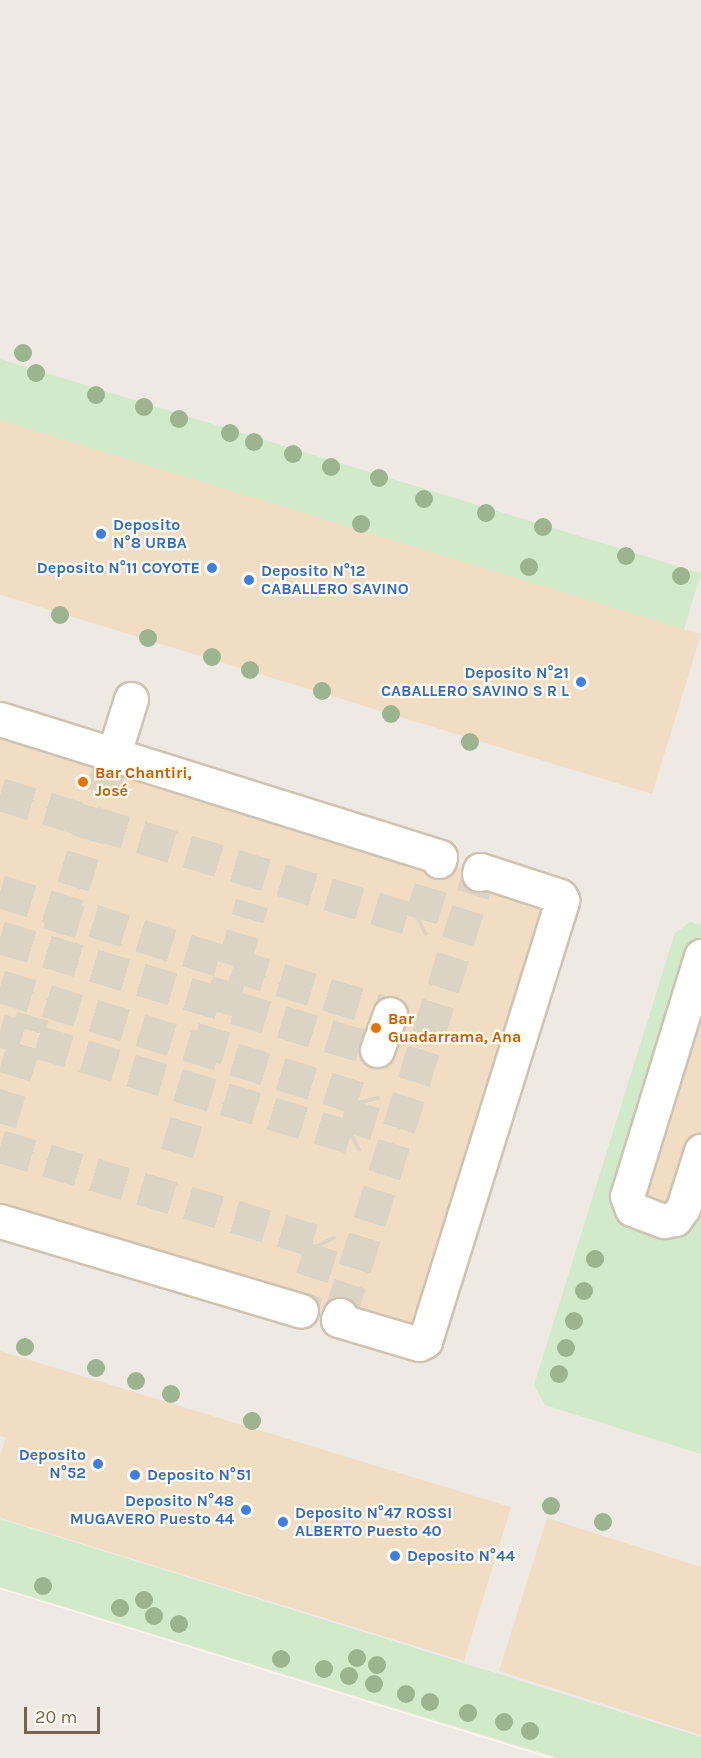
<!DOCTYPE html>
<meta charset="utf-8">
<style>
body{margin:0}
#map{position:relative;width:701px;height:1758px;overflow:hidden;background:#fcf8eb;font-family:Karla,sans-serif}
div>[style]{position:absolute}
.industrial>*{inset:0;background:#eeeae3}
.green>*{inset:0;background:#d1eac9;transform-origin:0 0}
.building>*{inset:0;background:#f1ddc4;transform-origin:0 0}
.minor-tunnel>*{height:33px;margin-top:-16.5px;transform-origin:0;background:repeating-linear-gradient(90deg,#dbd3c4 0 33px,transparent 0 49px)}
.roads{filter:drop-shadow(2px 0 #cec3b0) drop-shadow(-2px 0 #cec3b0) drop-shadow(0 2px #cec3b0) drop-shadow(0 -2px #cec3b0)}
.minor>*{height:33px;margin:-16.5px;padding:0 16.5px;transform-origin:16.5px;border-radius:16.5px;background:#fff}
.trees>*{width:18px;height:18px;margin:-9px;border-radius:50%;background:#9cb490}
.dots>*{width:16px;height:16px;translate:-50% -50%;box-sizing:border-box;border:3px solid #fefcf2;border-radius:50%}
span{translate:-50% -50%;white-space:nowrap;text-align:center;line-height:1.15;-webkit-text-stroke:4.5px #fefcf2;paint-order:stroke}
.shop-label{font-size:16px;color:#366cbe;font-weight:700}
.left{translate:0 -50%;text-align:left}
.right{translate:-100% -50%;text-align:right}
.food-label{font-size:16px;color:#c56008;font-weight:700}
.scale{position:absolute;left:24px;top:1707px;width:76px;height:27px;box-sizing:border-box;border:3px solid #77644e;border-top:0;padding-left:8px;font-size:18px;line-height:21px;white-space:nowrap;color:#77644e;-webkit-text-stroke:4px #fefcf2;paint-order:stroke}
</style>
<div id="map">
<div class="industrial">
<div style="clip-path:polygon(0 0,701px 0,701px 1758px,554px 1758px,0 1588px)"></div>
<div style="clip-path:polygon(0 1589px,549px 1758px,0 1758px)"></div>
</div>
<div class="green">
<div style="left:0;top:359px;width:733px;height:59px;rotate:17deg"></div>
<div style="clip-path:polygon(690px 922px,701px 925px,701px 1454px,545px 1405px,534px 1385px,675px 933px)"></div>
<div style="clip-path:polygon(0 1519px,701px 1737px,701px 1758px,559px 1758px,0 1587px)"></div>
</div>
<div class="building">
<div style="left:0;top:420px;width:733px;height:167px;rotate:17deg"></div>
<div style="clip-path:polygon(0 724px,559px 899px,420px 1339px,0 1215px)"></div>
<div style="clip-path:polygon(701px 980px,701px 1125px,674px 1212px,632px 1200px)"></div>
<div style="clip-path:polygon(0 1351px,511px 1507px,464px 1661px,0 1518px,0 1456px,6px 1437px,0 1436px)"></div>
<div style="clip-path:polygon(547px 1518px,701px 1567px,701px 1735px,499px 1671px)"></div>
</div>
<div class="minor-tunnel">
<div style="left:0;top:794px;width:436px;rotate:16.9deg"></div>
<div style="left:417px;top:921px;width:4px;rotate:-27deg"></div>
<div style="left:421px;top:919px;width:61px;rotate:-72.8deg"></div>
<div style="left:0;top:891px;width:409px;rotate:17.5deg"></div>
<div style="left:59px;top:933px;width:181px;rotate:-73deg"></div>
<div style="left:0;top:937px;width:394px;rotate:16.7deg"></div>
<div style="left:0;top:986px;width:380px;rotate:17.3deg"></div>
<div style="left:363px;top:1099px;width:4px;rotate:76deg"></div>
<div style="left:364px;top:1103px;width:34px;rotate:107deg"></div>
<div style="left:354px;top:1135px;width:4px;rotate:153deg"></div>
<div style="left:350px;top:1137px;width:366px;rotate:-163deg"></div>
<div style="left:0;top:1123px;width:112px;rotate:-72.9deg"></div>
<div style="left:0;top:1146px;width:334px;rotate:16.7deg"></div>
<div style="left:320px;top:1242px;width:4px;rotate:63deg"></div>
<div style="left:322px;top:1246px;width:68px;rotate:107.9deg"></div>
<div style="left:177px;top:1153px;width:261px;rotate:-73.3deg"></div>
<div style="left:340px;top:1315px;width:462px;rotate:-72.5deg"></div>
</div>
<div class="roads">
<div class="minor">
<div style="left:0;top:719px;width:461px;rotate:17.4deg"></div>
<div style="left:440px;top:857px;width:4px;rotate:104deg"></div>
<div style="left:112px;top:760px;width:64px;rotate:-72.7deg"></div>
<div style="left:701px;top:956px;width:251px;rotate:107.1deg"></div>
<div style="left:627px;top:1196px;width:14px;rotate:69deg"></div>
<div style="left:632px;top:1209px;width:34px;rotate:21deg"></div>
<div style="left:664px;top:1221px;width:11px;rotate:-10deg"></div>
<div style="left:675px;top:1219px;width:14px;rotate:-54deg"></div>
<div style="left:683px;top:1208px;width:60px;rotate:-72.5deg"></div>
<div style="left:377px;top:1050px;width:38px;rotate:-70deg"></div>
<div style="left:0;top:1221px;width:314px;rotate:16.6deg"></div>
<div style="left:340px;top:1315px;width:5px;rotate:112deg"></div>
<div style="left:338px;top:1320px;width:84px;rotate:16.5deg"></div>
<div style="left:419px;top:1344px;width:7px;rotate:-27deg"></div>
<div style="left:425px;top:1341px;width:462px;rotate:-72.7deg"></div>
<div style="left:562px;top:900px;width:4px;rotate:-117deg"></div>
<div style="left:560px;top:896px;width:84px;rotate:-162deg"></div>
<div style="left:480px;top:870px;width:4px;rotate:104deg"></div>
</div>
</div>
<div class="trees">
<div style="left:23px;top:353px"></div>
<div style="left:36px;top:373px"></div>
<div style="left:96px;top:395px"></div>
<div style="left:144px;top:407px"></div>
<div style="left:179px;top:419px"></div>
<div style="left:230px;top:433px"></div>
<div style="left:254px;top:442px"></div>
<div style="left:293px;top:454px"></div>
<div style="left:331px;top:467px"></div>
<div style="left:379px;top:478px"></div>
<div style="left:424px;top:499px"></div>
<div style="left:486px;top:513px"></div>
<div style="left:361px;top:524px"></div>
<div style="left:543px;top:527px"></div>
<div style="left:626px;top:556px"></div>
<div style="left:529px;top:567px"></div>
<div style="left:681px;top:576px"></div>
<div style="left:60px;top:615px"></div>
<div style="left:148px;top:638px"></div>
<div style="left:212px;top:657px"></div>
<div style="left:250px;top:670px"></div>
<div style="left:322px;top:691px"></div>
<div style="left:391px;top:714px"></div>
<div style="left:470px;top:742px"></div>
<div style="left:595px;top:1259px"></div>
<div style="left:584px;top:1291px"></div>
<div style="left:574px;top:1321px"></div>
<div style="left:25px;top:1347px"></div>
<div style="left:566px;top:1348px"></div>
<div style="left:96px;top:1368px"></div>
<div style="left:559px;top:1374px"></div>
<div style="left:136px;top:1381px"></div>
<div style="left:171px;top:1394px"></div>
<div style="left:252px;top:1421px"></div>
<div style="left:551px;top:1506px"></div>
<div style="left:603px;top:1522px"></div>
<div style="left:43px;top:1586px"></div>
<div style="left:144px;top:1600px"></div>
<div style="left:120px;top:1608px"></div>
<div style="left:154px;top:1616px"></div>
<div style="left:179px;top:1624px"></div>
<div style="left:357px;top:1658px"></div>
<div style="left:281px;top:1659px"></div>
<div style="left:377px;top:1665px"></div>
<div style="left:324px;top:1669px"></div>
<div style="left:349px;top:1676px"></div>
<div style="left:374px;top:1684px"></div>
<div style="left:406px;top:1694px"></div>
<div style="left:430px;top:1702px"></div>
<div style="left:468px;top:1713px"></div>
<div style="left:504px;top:1722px"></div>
<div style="left:530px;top:1731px"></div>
</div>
<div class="dots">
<div style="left:101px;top:534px;background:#3f7fe0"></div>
<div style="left:212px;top:568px;background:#3f7fe0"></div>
<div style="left:249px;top:580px;background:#3f7fe0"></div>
<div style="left:581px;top:682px;background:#3f7fe0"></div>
<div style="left:83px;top:782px;background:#e8710a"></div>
<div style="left:376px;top:1028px;background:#e8710a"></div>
<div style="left:98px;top:1464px;background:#3f7fe0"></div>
<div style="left:135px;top:1475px;background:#3f7fe0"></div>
<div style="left:246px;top:1510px;background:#3f7fe0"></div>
<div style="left:283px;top:1522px;background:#3f7fe0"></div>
<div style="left:395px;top:1556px;background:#3f7fe0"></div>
</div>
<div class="shop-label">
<span class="left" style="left:113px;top:534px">Deposito<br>N°8 URBA</span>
<span class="right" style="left:200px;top:568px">Deposito N°11 COYOTE</span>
<span class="left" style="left:261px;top:580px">Deposito N°12<br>CABALLERO SAVINO</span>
<span class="right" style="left:569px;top:682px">Deposito N°21<br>CABALLERO SAVINO S R L</span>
<span class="right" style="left:86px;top:1464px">Deposito<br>N°52</span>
<span class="left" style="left:147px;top:1475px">Deposito N°51</span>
<span class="right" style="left:234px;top:1510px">Deposito N°48<br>MUGAVERO Puesto 44</span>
<span class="left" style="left:295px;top:1522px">Deposito N°47 ROSSI<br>ALBERTO Puesto 40</span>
<span class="left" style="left:407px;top:1556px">Deposito N°44</span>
</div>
<div class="food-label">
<span class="left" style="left:95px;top:782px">Bar Chantiri,<br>José</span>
<span class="left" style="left:388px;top:1028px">Bar<br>Guadarrama, Ana</span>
</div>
<div class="scale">20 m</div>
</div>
